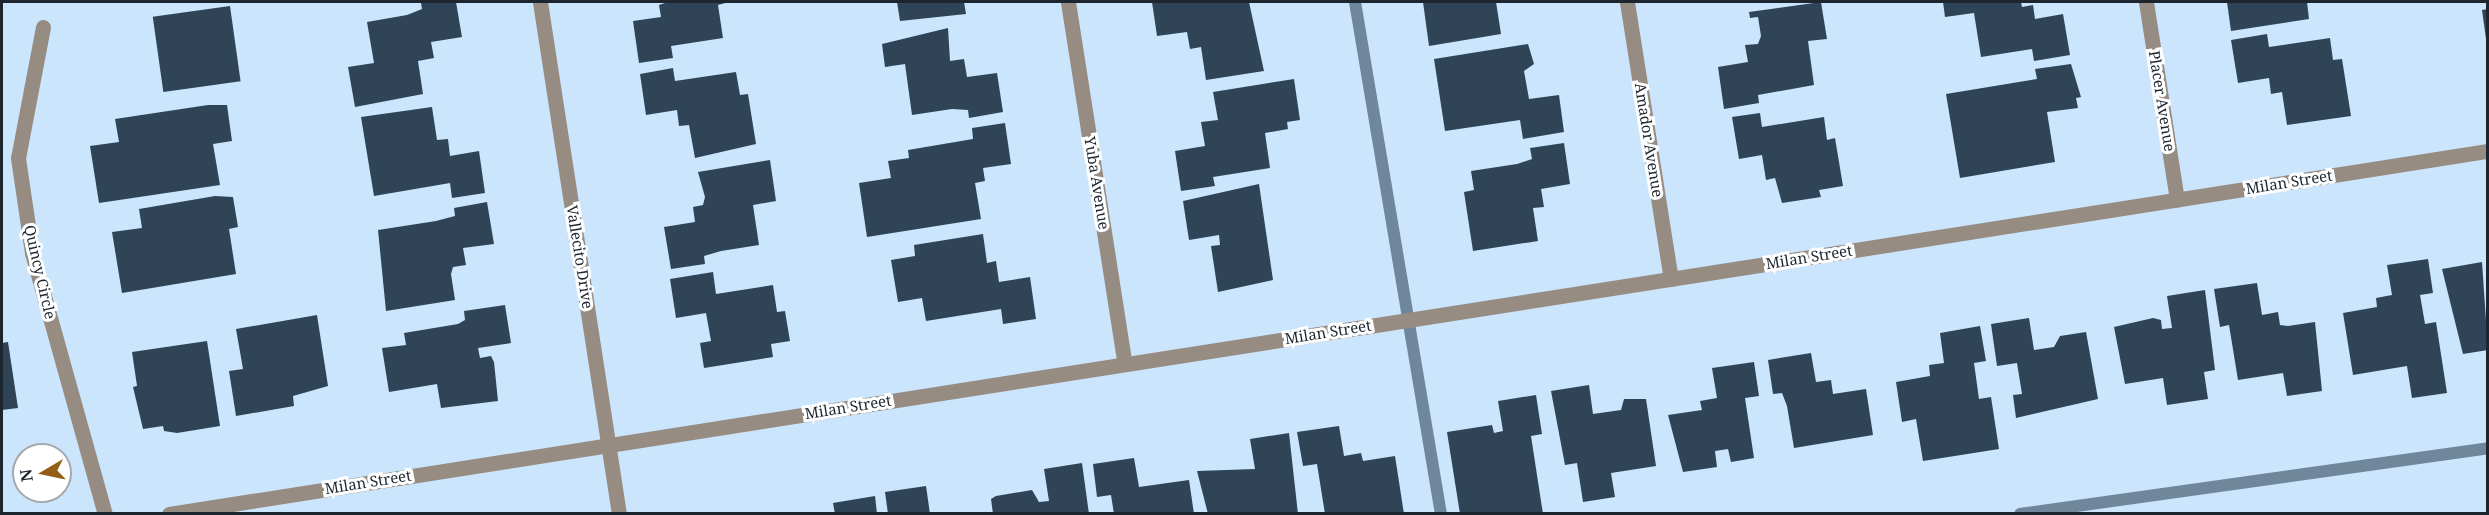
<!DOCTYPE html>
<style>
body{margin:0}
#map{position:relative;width:2489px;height:515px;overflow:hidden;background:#cbe5fd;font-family:"Noto Serif",serif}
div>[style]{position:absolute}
.stream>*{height:12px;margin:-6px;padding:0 6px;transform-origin:6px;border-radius:6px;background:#6f869b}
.building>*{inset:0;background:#2f4456;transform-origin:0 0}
.minor>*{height:15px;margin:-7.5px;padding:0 7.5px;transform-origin:7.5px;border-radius:7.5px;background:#978c82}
span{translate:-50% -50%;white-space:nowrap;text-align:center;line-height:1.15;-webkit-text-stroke:6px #fff;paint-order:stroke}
.street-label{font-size:15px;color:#1d262f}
.frame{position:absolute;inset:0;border:3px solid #1d262f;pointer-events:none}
.north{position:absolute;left:12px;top:443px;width:60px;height:60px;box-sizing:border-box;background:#fff;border:2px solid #a5a8ac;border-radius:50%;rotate:261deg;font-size:16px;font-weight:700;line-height:24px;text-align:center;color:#1d262f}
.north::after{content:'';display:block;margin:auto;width:21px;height:27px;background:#955e17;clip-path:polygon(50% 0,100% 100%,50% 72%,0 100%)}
</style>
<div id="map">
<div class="stream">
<div style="left:1355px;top:2px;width:519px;rotate:80.47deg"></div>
<div style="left:2020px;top:514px;width:473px;rotate:-8deg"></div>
</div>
<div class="building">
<div style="clip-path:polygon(456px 2px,462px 37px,431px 42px,434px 58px,418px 61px,423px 94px,355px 107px,348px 67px,374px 63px,367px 22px,407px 15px,422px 9px,421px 3px)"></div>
<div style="clip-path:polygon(668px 2px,729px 2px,718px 5px,723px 38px,671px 46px,673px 58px,639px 63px,633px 21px,661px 17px,659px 5px)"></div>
<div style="clip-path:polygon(897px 2px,964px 2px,966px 14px,900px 21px)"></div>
<div style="clip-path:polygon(1152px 2px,1249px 2px,1264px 71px,1206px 80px,1201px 47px,1190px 49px,1187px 32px,1157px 36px)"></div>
<div style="clip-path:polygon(1423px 2px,1496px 2px,1501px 34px,1429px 46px)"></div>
<div style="clip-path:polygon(1821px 2px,1827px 39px,1808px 41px,1814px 85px,1758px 95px,1759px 103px,1724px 109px,1718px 67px,1748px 62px,1745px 45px,1758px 44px,1761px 36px,1758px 17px,1750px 18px,1749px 12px)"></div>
<div style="clip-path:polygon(1943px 2px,2021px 2px,2022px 7px,2033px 5px,2035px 19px,2063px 14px,2070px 55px,2034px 61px,2032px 49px,1981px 57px,1974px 13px,1945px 17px)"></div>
<div style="clip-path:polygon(2227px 2px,2307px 2px,2309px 19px,2231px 31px)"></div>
<div style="left:230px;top:6px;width:76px;height:78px;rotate:82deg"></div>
<div style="clip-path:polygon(2488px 9px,2488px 38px,2486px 39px,2482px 10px)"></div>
<div style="clip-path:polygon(948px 28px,950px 61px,964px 59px,967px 77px,997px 73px,1003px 112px,969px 118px,968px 110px,952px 109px,912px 115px,905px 64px,885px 67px,882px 44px)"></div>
<div style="clip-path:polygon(2267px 34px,2269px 47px,2330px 38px,2333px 60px,2342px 59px,2351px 116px,2287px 125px,2282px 92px,2271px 94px,2269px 78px,2238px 83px,2231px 40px)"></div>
<div style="clip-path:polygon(1528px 44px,1534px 64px,1524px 71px,1529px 99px,1559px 95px,1564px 132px,1523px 139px,1520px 120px,1445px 131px,1434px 59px)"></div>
<div style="clip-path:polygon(2071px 64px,2081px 97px,2076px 98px,2078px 108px,2047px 112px,2055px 162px,1960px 178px,1946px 94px,2037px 79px,2035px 69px)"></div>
<div style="clip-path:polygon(673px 68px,675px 81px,736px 72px,740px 95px,748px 94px,756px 144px,695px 158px,689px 125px,679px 126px,677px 110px,646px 115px,640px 74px)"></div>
<div style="clip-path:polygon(1294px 79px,1300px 120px,1287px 122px,1288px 129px,1265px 133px,1270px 168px,1213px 177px,1215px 186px,1181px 191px,1175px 151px,1205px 146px,1201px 122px,1218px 120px,1213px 92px)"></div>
<div style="clip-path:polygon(208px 105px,227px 105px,232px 141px,213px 144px,220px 185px,99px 203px,90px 146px,119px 142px,115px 119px)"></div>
<div style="clip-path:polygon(432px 107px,437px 140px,448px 139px,450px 156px,479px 151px,485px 193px,452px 198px,450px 183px,374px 196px,361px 117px)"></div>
<div style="clip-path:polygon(1760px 113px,1762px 127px,1824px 117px,1827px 140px,1835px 138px,1843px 186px,1819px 190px,1821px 197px,1782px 203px,1775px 178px,1766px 180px,1762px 155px,1739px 159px,1732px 117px)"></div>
<div style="clip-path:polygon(1005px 123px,1011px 164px,983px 168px,985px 181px,975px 183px,981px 219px,867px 237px,859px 183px,891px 178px,888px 161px,909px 158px,908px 150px,973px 139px,972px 128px)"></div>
<div style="clip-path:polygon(1564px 143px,1570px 184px,1541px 189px,1544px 207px,1533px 208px,1538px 241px,1473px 251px,1464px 192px,1474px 190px,1471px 171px,1517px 164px,1532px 159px,1530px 148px)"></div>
<div style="clip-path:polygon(770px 160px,776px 201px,753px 205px,759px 245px,721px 251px,704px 256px,705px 264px,671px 269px,664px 227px,695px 222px,693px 207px,703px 205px,705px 197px,698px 172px)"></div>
<div style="clip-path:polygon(1259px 184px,1273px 280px,1218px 292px,1211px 246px,1220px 245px,1219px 235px,1189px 240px,1183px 201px)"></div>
<div style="clip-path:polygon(215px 196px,233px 197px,238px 227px,229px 229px,236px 274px,122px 293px,112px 232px,142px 228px,139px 209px)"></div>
<div style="clip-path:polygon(487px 202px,494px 244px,463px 248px,466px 265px,453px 267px,451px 274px,455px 300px,386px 311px,378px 230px,436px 221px,455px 216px,454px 208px)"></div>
<div style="clip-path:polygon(983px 234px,987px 263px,996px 261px,999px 282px,1030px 277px,1036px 319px,1003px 324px,1001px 309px,926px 321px,922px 298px,898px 302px,891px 260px,915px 256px,914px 245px)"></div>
<div style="clip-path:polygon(2428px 259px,2433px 293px,2420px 295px,2425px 324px,2436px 322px,2447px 393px,2412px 398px,2407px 366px,2353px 375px,2343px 313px,2377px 307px,2376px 298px,2392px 295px,2387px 265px)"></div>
<div style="clip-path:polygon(2482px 262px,2488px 350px,2463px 354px,2442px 269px)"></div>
<div style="clip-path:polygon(713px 272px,716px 294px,773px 285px,777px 312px,785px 311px,790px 341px,771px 344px,773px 357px,704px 368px,700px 343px,711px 341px,706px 313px,676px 318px,670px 279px)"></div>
<div style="clip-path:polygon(2257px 283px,2262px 315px,2278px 312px,2280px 325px,2288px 326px,2315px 322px,2322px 391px,2287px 396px,2283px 373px,2238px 380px,2229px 325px,2220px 327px,2214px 289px)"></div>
<div style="clip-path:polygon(2205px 290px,2215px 370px,2204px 372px,2208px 399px,2167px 405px,2163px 378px,2125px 384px,2114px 327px,2153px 318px,2161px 320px,2162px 329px,2172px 328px,2167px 296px)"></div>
<div style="clip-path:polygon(505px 305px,511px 343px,478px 348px,480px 358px,491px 356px,494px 362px,498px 401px,441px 408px,437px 384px,389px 392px,382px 348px,406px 345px,404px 333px,458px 324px,465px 320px,464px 311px)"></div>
<div style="clip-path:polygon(317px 315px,328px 386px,293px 396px,294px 406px,236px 416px,229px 371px,243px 369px,236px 329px)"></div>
<div style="clip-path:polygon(2029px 318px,2034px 350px,2054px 347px,2060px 336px,2086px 332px,2098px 399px,2016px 418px,2013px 395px,2022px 394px,2017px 363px,1997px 366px,1991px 324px)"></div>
<div style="clip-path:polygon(1980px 326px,1986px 361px,1974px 363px,1979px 399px,1991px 397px,1999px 449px,1923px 461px,1916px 419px,1902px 422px,1896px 382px,1930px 376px,1929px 365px,1944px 363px,1940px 333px)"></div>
<div style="clip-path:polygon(207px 341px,220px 426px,177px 433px,164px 431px,163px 426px,143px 429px,133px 387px,137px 386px,132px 352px)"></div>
<div style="clip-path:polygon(8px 342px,18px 408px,2px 410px,2px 343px)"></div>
<div style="clip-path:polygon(1811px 353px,1816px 382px,1831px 380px,1833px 394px,1866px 389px,1873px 435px,1794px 448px,1787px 406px,1782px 393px,1773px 394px,1768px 360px)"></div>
<div style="clip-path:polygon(1754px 362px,1759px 396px,1745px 398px,1754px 458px,1731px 462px,1728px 449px,1715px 451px,1717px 467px,1683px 472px,1668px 415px,1702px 410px,1700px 401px,1717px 398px,1712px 368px)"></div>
<div style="clip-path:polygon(1589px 385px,1593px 414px,1621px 410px,1624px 399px,1646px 399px,1656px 466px,1611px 473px,1615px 497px,1583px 502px,1577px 463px,1565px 465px,1551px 391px)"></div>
<div style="clip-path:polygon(1536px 395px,1542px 434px,1531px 436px,1543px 514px,1460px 514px,1447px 432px,1492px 425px,1494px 433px,1503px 431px,1498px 401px)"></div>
<div style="clip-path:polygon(1339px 426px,1344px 456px,1361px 453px,1363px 461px,1395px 456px,1404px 514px,1325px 514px,1317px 464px,1303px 466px,1297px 432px)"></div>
<div style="clip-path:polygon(1289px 433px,1298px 514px,1208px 514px,1197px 471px,1255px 469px,1250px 439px)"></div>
<div style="clip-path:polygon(1134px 458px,1139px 487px,1189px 480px,1194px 514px,1114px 514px,1111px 495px,1097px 497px,1093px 464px)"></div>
<div style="clip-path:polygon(1082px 463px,1089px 514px,993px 514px,991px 499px,996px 496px,1032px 490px,1039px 502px,1049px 501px,1044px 469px)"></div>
<div style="clip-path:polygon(926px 486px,930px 514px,888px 514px,885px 492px)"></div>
<div style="clip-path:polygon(875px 496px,877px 514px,835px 514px,833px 503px)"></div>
</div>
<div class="minor">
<div style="left:540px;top:2px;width:518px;rotate:81.23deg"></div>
<div style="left:1068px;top:2px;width:366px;rotate:81.1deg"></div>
<div style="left:1627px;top:2px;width:280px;rotate:81deg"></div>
<div style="left:2146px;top:2px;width:200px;rotate:81.1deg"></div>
<div style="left:43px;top:27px;width:133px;rotate:100.8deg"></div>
<div style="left:18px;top:158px;width:96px;rotate:81.6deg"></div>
<div style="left:32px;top:253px;width:271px;rotate:74.4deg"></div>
<div style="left:169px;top:514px;width:2347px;rotate:-8.9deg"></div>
</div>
<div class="street-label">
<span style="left:2162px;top:101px;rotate:81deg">Placer Avenue</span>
<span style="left:1649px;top:140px;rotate:81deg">Amador Avenue</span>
<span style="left:2289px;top:182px;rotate:-9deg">Milan Street</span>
<span style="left:1097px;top:183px;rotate:81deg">Yuba Avenue</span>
<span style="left:580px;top:257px;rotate:81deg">Vallecito Drive</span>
<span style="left:1809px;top:257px;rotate:-9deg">Milan Street</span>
<span style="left:40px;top:272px;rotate:77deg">Quincy Circle</span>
<span style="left:1328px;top:332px;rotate:-9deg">Milan Street</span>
<span style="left:848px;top:407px;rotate:-9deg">Milan Street</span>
<span style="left:368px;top:482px;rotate:-9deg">Milan Street</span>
</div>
<div class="frame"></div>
<div class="north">N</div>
</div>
